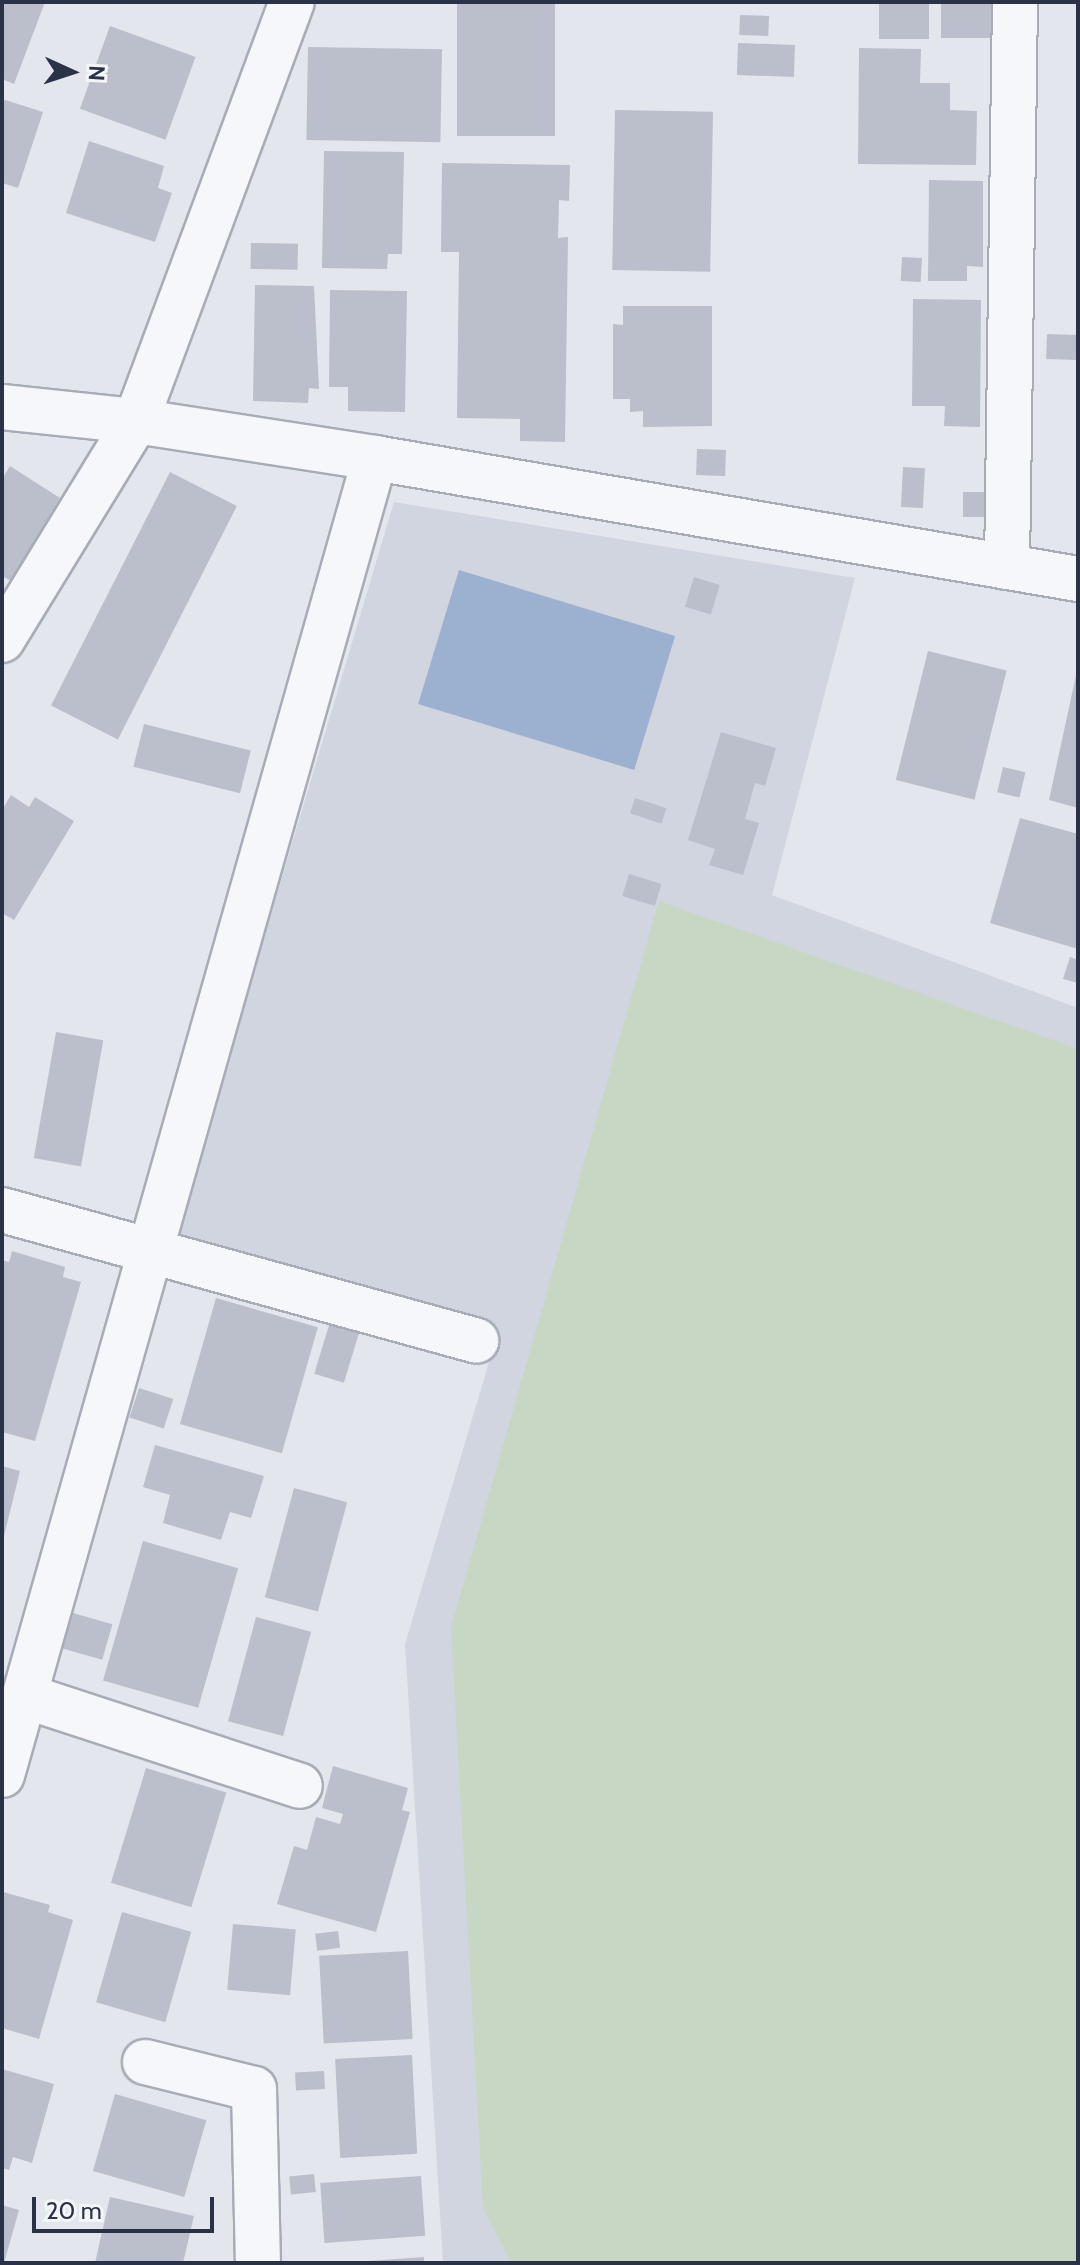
<!DOCTYPE html>
<style>
body{margin:0}
#map{position:relative;width:1080px;height:2265px;overflow:hidden;background:#e3e6ec;font-family:Cabin,sans-serif}
div>[style]{position:absolute}
.built>*{inset:0;background:#d1d5df}
.green>*{inset:0;background:#c7d7c3}
.water>*{inset:0;background:#9bb1cf;transform-origin:0 0}
.building>*{inset:0;background:#babfcb;transform-origin:0 0}
.roads{filter:drop-shadow(2px 0 #a7acb7) drop-shadow(-2px 0 #a7acb7) drop-shadow(0 2px #a7acb7) drop-shadow(0 -2px #a7acb7)}
.minor>*{height:44px;margin:-22px;padding:0 22px;transform-origin:22px;border-radius:22px;background:#f6f7fa}
span{translate:-50% -50%;white-space:nowrap;text-align:center;line-height:1.15;-webkit-text-stroke:6px #f3f5f9;paint-order:stroke}
.frame{position:absolute;inset:0;border:4px solid #293246;pointer-events:none}
.north{position:absolute;left:32px;top:32px;width:80px;height:80px;-webkit-text-stroke:6px #f3f5f9;paint-order:stroke;rotate:93deg;font-size:22px;font-weight:700;line-height:32px;text-align:center;color:#293246}
.north::after{content:'';display:block;margin:auto;width:28px;height:36px;background:#293246;clip-path:polygon(50% 0,100% 100%,50% 72%,0 100%)}
.scale{position:absolute;left:32px;top:2197px;width:182px;height:36px;box-sizing:border-box;border:4px solid #293246;border-top:0;padding-left:10px;font-size:24px;line-height:28px;white-space:nowrap;color:#293246;-webkit-text-stroke:6px #f3f5f9;paint-order:stroke}
</style>
<div id="map">
<div class="built">
<div style="clip-path:polygon(394px 502px,855px 578px,772px 895px,1078px 1008px,1078px 2263px,443px 2263px,405px 1644px,498px 1332px,173px 1242px)"></div>
</div>
<div class="green">
<div style="clip-path:polygon(659px 901px,1078px 1049px,1078px 2263px,511px 2263px,483px 2208px,451px 1627px)"></div>
</div>
<div class="water">
<div style="left:459px;top:570px;width:226px;height:140px;rotate:17deg"></div>
</div>
<div class="building">
<div style="clip-path:polygon(2px 2px,45px 2px,14px 84px,2px 79px)"></div>
<div style="left:457px;top:2px;width:98px;height:134px"></div>
<div style="left:879px;top:2px;width:50px;height:37px"></div>
<div style="left:941px;top:2px;width:52px;height:36px"></div>
<div style="left:740px;top:15px;width:29px;height:20px;rotate:2deg"></div>
<div style="left:110px;top:26px;width:91px;height:88px;rotate:20deg"></div>
<div style="left:738px;top:43px;width:57px;height:32px;rotate:2deg"></div>
<div style="left:308px;top:47px;width:134px;height:93px;rotate:1deg"></div>
<div style="clip-path:polygon(859px 48px,921px 49px,920px 83px,950px 83px,950px 110px,977px 111px,976px 165px,858px 164px)"></div>
<div style="clip-path:polygon(2px 99px,43px 112px,18px 188px,2px 183px)"></div>
<div style="left:615px;top:110px;width:98px;height:160px;rotate:1deg"></div>
<div style="clip-path:polygon(89px 141px,164px 166px,158px 188px,172px 193px,155px 242px,66px 213px)"></div>
<div style="clip-path:polygon(324px 151px,404px 152px,402px 254px,388px 254px,387px 269px,322px 268px)"></div>
<div style="clip-path:polygon(442px 163px,570px 165px,569px 201px,559px 200px,558px 238px,568px 237px,565px 442px,520px 441px,520px 419px,457px 418px,459px 252px,441px 252px)"></div>
<div style="clip-path:polygon(929px 180px,983px 181px,983px 267px,967px 266px,967px 281px,928px 281px)"></div>
<div style="left:251px;top:243px;width:47px;height:26px;rotate:1deg"></div>
<div style="left:902px;top:257px;width:20px;height:24px;rotate:3deg"></div>
<div style="clip-path:polygon(255px 285px,314px 286px,319px 389px,309px 388px,308px 403px,253px 401px)"></div>
<div style="clip-path:polygon(330px 290px,407px 291px,405px 412px,348px 411px,348px 387px,329px 387px)"></div>
<div style="clip-path:polygon(913px 299px,981px 300px,980px 427px,944px 426px,945px 406px,912px 406px)"></div>
<div style="clip-path:polygon(623px 306px,712px 306px,712px 426px,643px 427px,643px 411px,630px 412px,630px 399px,613px 399px,613px 324px,623px 325px)"></div>
<div style="left:1047px;top:334px;width:31px;height:25px;rotate:2deg"></div>
<div style="left:697px;top:449px;width:29px;height:26px;rotate:2deg"></div>
<div style="clip-path:polygon(10px 466px,60px 498px,11px 581px,2px 576px,2px 479px)"></div>
<div style="left:903px;top:467px;width:22px;height:40px;rotate:3deg"></div>
<div style="left:170px;top:472px;width:75px;height:262px;rotate:27deg"></div>
<div style="left:963px;top:492px;width:21px;height:25px"></div>
<div style="left:694px;top:577px;width:27px;height:31px;rotate:17deg"></div>
<div style="left:928px;top:651px;width:81px;height:133px;rotate:14deg"></div>
<div style="clip-path:polygon(1078px 666px,1078px 808px,1049px 800px)"></div>
<div style="left:144px;top:724px;width:110px;height:44px;rotate:14deg"></div>
<div style="clip-path:polygon(721px 732px,776px 748px,765px 786px,755px 783px,745px 819px,759px 823px,743px 875px,709px 865px,715px 849px,688px 840px)"></div>
<div style="left:1003px;top:767px;width:23px;height:26px;rotate:13deg"></div>
<div style="clip-path:polygon(11px 795px,29px 807px,35px 797px,74px 821px,14px 920px,2px 913px,2px 810px)"></div>
<div style="left:635px;top:798px;width:33px;height:16px;rotate:18deg"></div>
<div style="clip-path:polygon(1020px 818px,1078px 834px,1078px 949px,990px 923px)"></div>
<div style="left:629px;top:874px;width:34px;height:23px;rotate:17deg"></div>
<div style="clip-path:polygon(1070px 957px,1078px 960px,1078px 983px,1063px 979px)"></div>
<div style="left:56px;top:1032px;width:48px;height:128px;rotate:10deg"></div>
<div style="clip-path:polygon(12px 1251px,65px 1267px,63px 1277px,81px 1282px,35px 1441px,2px 1432px,2px 1260px,9px 1262px)"></div>
<div style="left:216px;top:1298px;width:106px;height:131px;rotate:16deg"></div>
<div style="left:330px;top:1322px;width:31px;height:54px;rotate:17deg"></div>
<div style="left:139px;top:1388px;width:36px;height:31px;rotate:18deg"></div>
<div style="clip-path:polygon(155px 1445px,264px 1476px,251px 1518px,230px 1512px,221px 1540px,163px 1523px,170px 1495px,143px 1487px)"></div>
<div style="clip-path:polygon(2px 1466px,20px 1471px,3px 1540px,2px 1540px)"></div>
<div style="left:294px;top:1488px;width:55px;height:113px;rotate:15deg"></div>
<div style="left:143px;top:1541px;width:99px;height:145px;rotate:16deg"></div>
<div style="left:73px;top:1613px;width:41px;height:37px;rotate:16deg"></div>
<div style="left:256px;top:1617px;width:57px;height:108px;rotate:15deg"></div>
<div style="clip-path:polygon(333px 1766px,408px 1788px,402px 1810px,410px 1812px,376px 1932px,277px 1904px,294px 1846px,307px 1850px,316px 1817px,340px 1824px,343px 1814px,322px 1808px)"></div>
<div style="left:146px;top:1768px;width:84px;height:120px;rotate:17deg"></div>
<div style="clip-path:polygon(3px 1892px,50px 1905px,48px 1912px,73px 1920px,39px 2039px,2px 2028px)"></div>
<div style="left:122px;top:1912px;width:72px;height:94px;rotate:16deg"></div>
<div style="left:233px;top:1924px;width:63px;height:66px;rotate:5deg"></div>
<div style="left:338px;top:1931px;width:17px;height:23px;rotate:83deg"></div>
<div style="left:408px;top:1951px;width:88px;height:89px;rotate:87deg"></div>
<div style="left:412px;top:2055px;width:99px;height:77px;rotate:87deg"></div>
<div style="clip-path:polygon(2px 2069px,54px 2084px,32px 2163px,13px 2157px,9px 2170px,2px 2168px)"></div>
<div style="left:324px;top:2071px;width:18px;height:29px;rotate:87deg"></div>
<div style="left:115px;top:2094px;width:95px;height:80px;rotate:16deg"></div>
<div style="left:314px;top:2174px;width:18px;height:25px;rotate:84deg"></div>
<div style="left:421px;top:2176px;width:60px;height:101px;rotate:86deg"></div>
<div style="clip-path:polygon(110px 2197px,194px 2216px,183px 2263px,95px 2263px)"></div>
<div style="clip-path:polygon(2px 2205px,19px 2210px,4px 2263px,2px 2263px)"></div>
<div style="clip-path:polygon(424px 2257px,424px 2263px,370px 2263px,369px 2261px)"></div>
</div>
<div class="roads">
<div class="minor">
<div style="left:2px;top:407px;width:135px;rotate:6deg"></div>
<div style="left:136px;top:421px;width:242px;rotate:8.8deg"></div>
<div style="left:375px;top:458px;width:713px;rotate:9.77deg"></div>
<div style="left:1007px;top:567px;width:565px;rotate:-89.19deg"></div>
<div style="left:2px;top:640px;width:257px;rotate:-58.5deg"></div>
<div style="left:136px;top:421px;width:447px;rotate:-69.6deg"></div>
<div style="left:2px;top:1210px;width:492px;rotate:15.4deg"></div>
<div style="left:25px;top:1696px;width:289px;rotate:18.1deg"></div>
<div style="left:2px;top:1775px;width:1369px;rotate:-74.19deg"></div>
<div style="left:145px;top:2062px;width:112px;rotate:13.9deg"></div>
<div style="left:254px;top:2089px;width:174px;rotate:88.7deg"></div>
</div>
</div>
<div class="frame"></div>
<div class="north">N</div>
<div class="scale">20 m</div>
</div>
